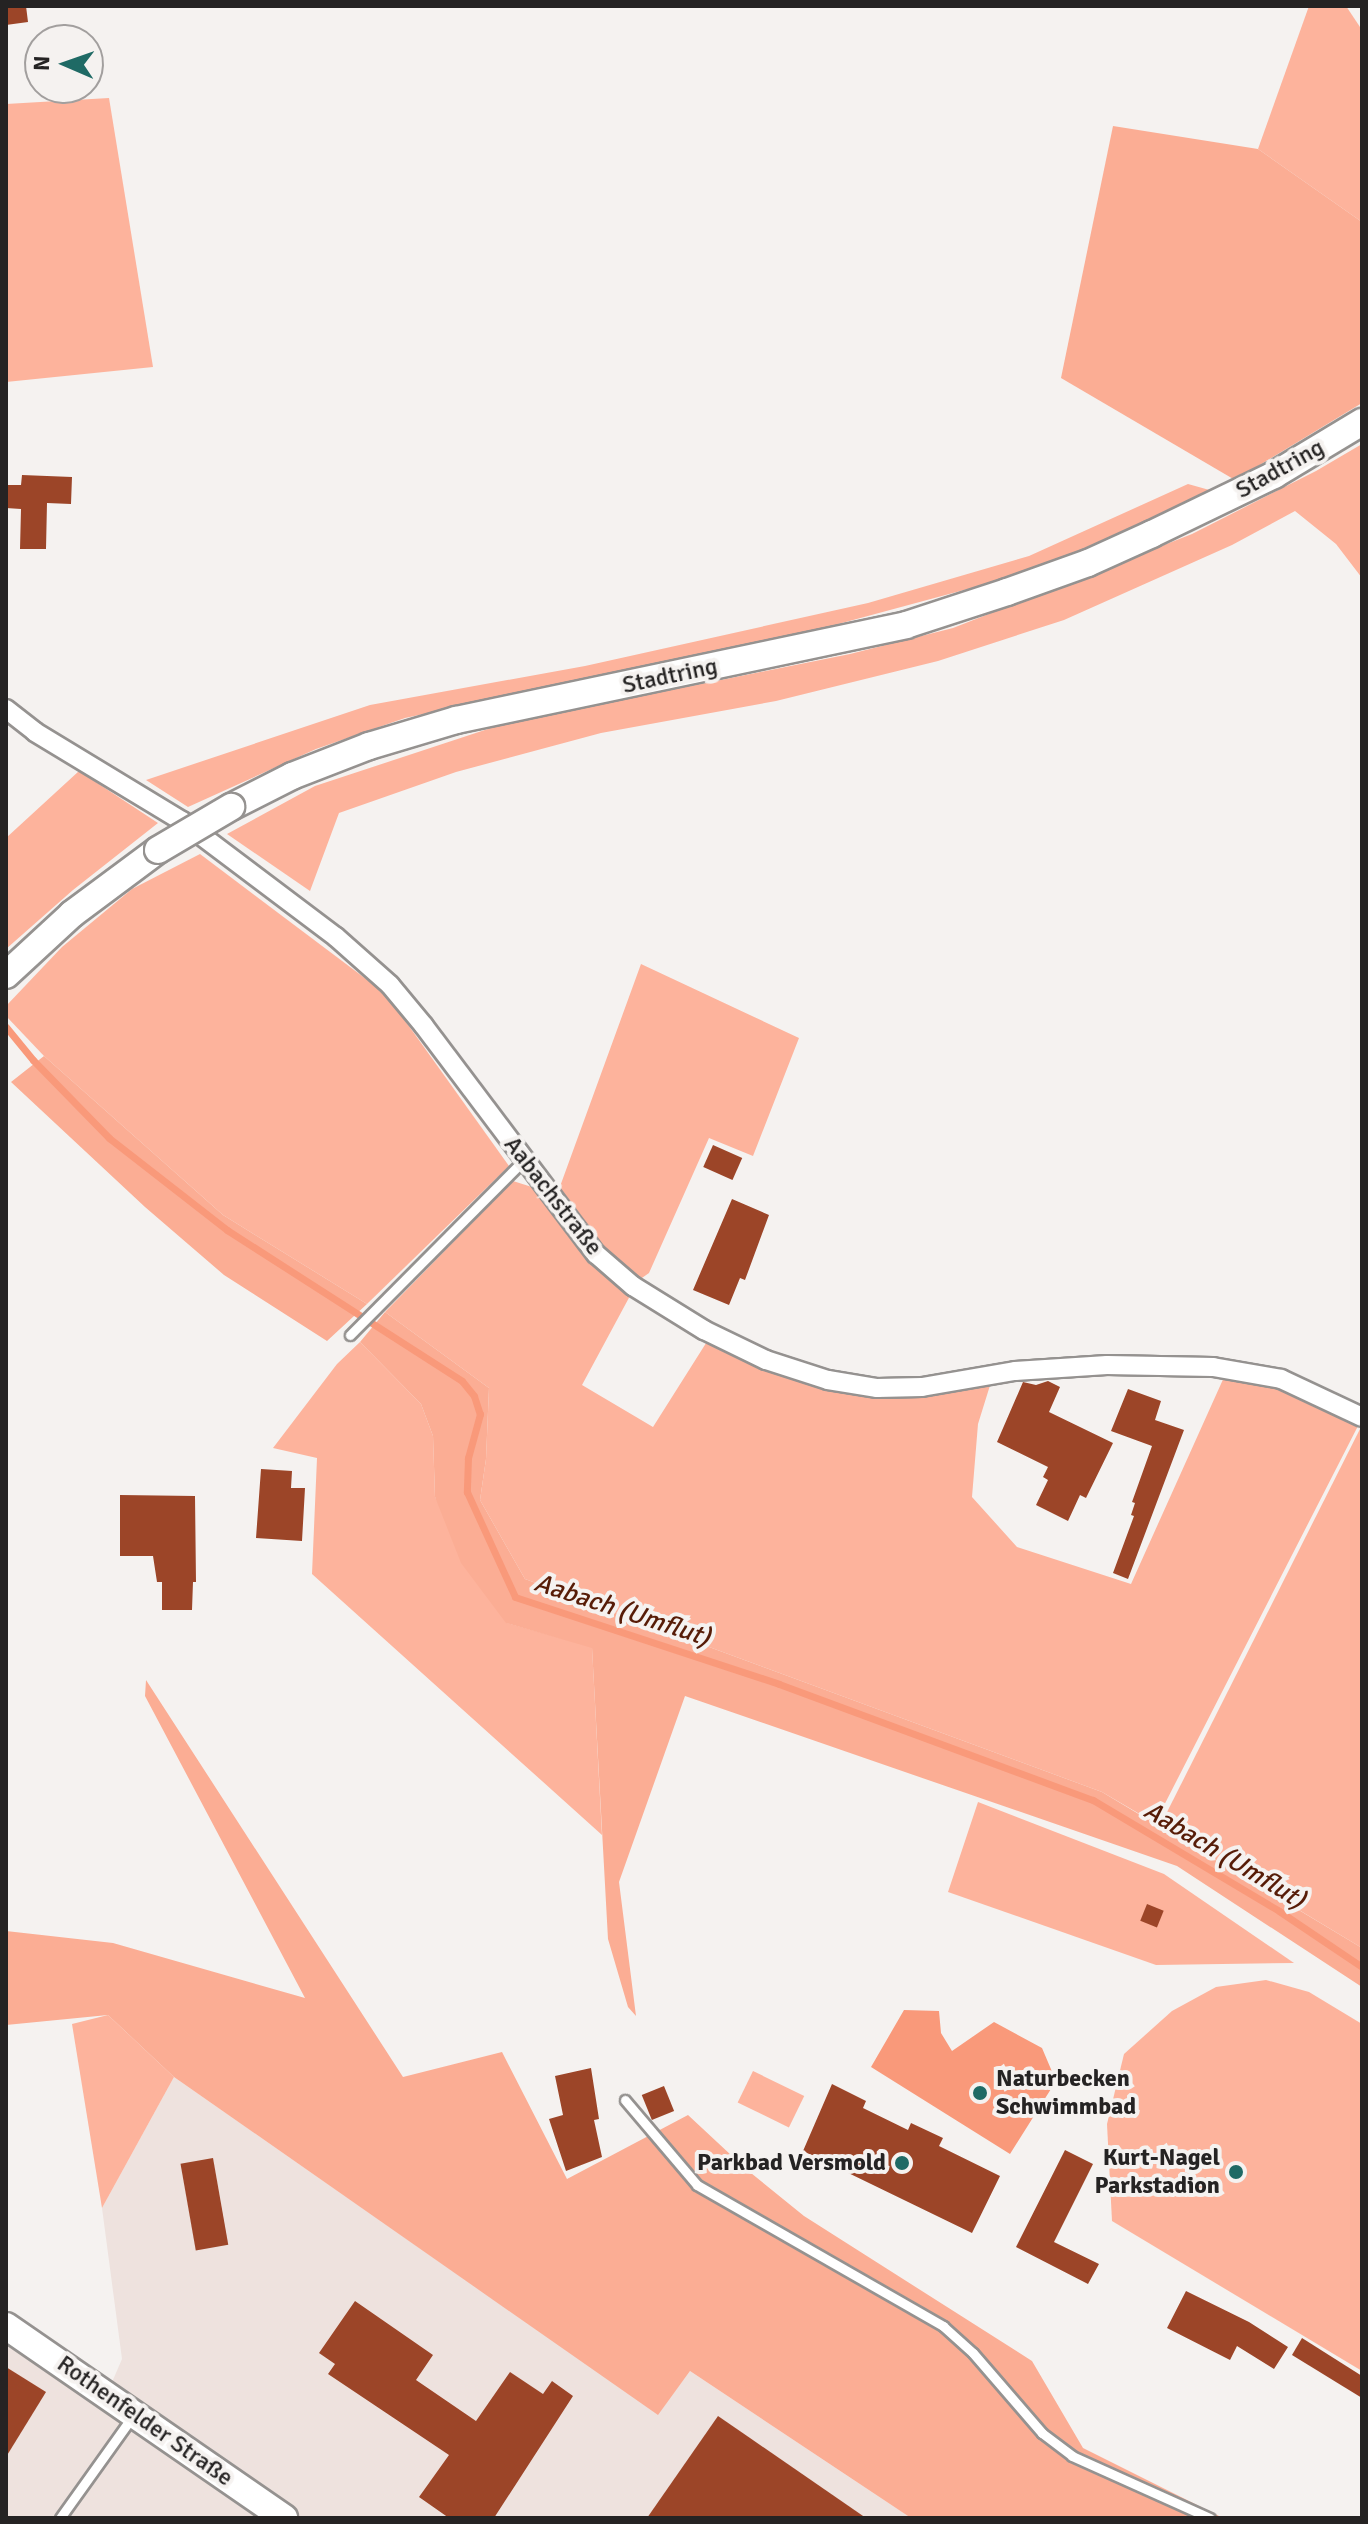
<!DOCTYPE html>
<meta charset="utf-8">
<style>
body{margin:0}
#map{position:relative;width:1368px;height:2524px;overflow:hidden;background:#f5f2f0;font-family:Signika,sans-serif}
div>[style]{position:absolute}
.built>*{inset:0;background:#eee2de}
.green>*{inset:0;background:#fdb39c;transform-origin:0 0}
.forest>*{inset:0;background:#fbad94}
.water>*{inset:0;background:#f9997a}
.stream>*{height:7px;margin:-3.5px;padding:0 3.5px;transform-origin:3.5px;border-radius:3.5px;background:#f9997a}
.building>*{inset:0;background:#9c4528;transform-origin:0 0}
.roads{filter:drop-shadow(2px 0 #959290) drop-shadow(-2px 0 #959290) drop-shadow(0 2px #959290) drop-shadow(0 -2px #959290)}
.lane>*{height:9px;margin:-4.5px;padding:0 4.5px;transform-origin:4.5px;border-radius:4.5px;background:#fff}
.street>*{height:18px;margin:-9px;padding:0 9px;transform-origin:9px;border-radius:9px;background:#fff}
.secondary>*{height:26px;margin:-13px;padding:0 13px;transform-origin:13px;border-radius:13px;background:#fff}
.bridges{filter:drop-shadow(2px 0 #959290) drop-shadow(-2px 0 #959290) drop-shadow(0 2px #959290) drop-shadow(0 -2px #959290)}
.secondary-bridge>*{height:26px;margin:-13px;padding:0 13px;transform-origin:13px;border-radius:13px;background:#fff}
.dots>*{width:22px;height:22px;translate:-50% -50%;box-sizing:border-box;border:4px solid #f5f2f0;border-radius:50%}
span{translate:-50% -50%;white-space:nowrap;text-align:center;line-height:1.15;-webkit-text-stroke:8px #f5f2f0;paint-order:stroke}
.street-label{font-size:24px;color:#252323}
.poi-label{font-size:24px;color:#252323;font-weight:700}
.left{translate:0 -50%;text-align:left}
.right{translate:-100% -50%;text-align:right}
.water-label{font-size:26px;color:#571c07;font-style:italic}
.frame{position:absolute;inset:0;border:8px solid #252323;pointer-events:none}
.north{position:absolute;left:24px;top:24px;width:80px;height:80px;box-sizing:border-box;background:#f5f2f0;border:2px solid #a29f9e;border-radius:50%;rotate:272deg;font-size:22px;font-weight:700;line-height:32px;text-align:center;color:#252323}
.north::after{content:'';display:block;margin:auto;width:28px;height:36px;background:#1f6a65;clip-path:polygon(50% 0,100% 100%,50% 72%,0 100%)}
</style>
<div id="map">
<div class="built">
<div style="clip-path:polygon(174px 2077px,658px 2414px,690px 2371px,911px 2518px,6px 2518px,6px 2341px,103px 2403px,122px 2359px,102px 2208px)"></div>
</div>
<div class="green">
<div style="clip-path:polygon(1309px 6px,1346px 6px,1362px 30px,1362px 222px,1258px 149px)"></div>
<div style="clip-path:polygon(109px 98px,153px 367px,6px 382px,6px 104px)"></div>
<div style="clip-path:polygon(1362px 444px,1362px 578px,1336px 544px,1295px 511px,1232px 545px,1064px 620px,938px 661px,776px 701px,601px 733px,456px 772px,339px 813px,310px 891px,227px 834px,315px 786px,503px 724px,850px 654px,953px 628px,1192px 534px,1316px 471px)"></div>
<div style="clip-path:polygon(1188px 484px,1213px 491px,1096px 544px,1001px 580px,816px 630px,405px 718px,316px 749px,188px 807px,146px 780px,370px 705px,585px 666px,868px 603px,1029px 556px)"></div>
<div style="clip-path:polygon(79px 771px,158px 823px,73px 890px,6px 949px,6px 838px)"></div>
<div style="clip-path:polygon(200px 854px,386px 994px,509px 1166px,367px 1304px,223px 1215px,44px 1056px,6px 1016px,6px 1006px,62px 947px,132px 889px)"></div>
<div style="clip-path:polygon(641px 964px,799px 1038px,753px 1156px,709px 1138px,649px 1273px,639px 1280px,614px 1260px,558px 1192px)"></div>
<div style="clip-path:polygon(513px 1181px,535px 1188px,631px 1294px,582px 1385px,653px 1427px,708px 1340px,854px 1392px,992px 1379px,978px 1424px,972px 1497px,1017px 1547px,1131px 1584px,1225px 1375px,1297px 1394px,1359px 1424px,1155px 1823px,1102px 1792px,525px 1579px,480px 1500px,486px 1459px,489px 1388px,385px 1312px)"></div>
<div style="clip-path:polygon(360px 1342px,421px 1404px,433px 1436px,435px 1497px,507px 1623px,592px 1647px,602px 1835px,312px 1574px,317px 1458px,273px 1448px,337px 1364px)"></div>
<div style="clip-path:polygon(1361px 1427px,1362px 1427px,1362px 1948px,1160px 1826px)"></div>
<div style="clip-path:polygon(978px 1802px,1164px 1874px,1294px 1963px,1156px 1965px,948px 1892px)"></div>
<div style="clip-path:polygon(1266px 1980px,1309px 1992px,1362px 2024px,1362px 2371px,1112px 2221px,1107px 2124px,1124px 2054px,1172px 2011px,1216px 1987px)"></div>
<div style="clip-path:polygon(108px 2015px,174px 2077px,102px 2208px,72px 2024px)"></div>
<div style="left:753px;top:2071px;width:57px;height:35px;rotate:26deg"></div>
</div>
<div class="forest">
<div style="clip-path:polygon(1113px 126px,1258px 149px,1362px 222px,1362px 403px,1235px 480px,1061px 378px)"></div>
<div style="clip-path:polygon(44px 1056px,223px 1215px,367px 1304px,327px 1341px,224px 1275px,145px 1207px,11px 1082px)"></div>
<div style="clip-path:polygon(385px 1312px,489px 1388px,486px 1459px,480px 1500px,525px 1579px,1102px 1792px,1362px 1948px,1362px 1987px,1177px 1866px,685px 1696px,619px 1882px,636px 2016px,628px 2007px,608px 1939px,592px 1648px,506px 1623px,461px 1563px,435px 1497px,433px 1436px,421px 1404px,360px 1342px)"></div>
<div style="clip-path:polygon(146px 1680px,403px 2077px,502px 2052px,567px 2179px,688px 2115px,746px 2169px,804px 2216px,1032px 2361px,1083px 2448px,1223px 2518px,911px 2518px,690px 2371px,658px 2415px,174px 2077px,108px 2015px,6px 2025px,6px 1931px,113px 1943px,305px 1998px,145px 1696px)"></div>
</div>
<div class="water">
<div style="clip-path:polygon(904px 2010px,939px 2011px,941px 2033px,952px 2051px,994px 2022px,1042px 2048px,1056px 2081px,1010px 2154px,871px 2067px)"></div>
</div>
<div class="stream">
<div style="left:6px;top:1027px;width:43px;rotate:50.7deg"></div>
<div style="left:33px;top:1060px;width:109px;rotate:45.7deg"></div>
<div style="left:109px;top:1138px;width:150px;rotate:37.9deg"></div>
<div style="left:227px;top:1230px;width:279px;rotate:32.7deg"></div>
<div style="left:462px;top:1381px;width:19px;rotate:51deg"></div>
<div style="left:474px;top:1396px;width:19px;rotate:72deg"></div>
<div style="left:480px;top:1414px;width:46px;rotate:105.3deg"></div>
<div style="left:468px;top:1458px;width:34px;rotate:92deg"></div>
<div style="left:467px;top:1492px;width:115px;rotate:65.4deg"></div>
<div style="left:515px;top:1597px;width:278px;rotate:18.2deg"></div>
<div style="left:779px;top:1684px;width:335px;rotate:20.3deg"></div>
<div style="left:1093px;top:1800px;width:217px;rotate:30.8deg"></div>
<div style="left:1279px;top:1911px;width:100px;rotate:34deg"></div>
</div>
<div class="building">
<div style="clip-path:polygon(6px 6px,26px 6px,28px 22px,6px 25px)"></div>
<div style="clip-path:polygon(22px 475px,72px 477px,71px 504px,47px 503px,46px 549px,20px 549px,21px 509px,6px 508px,6px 485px,21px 485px)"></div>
<div style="left:713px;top:1145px;width:32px;height:24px;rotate:24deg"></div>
<div style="clip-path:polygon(732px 1199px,769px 1215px,745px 1280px,740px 1278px,729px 1305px,693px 1290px)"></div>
<div style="clip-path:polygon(1048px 1381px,1060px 1387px,1049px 1412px,1113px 1443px,1086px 1498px,1080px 1495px,1068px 1521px,1036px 1505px,1048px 1480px,1043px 1477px,1048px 1467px,997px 1442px,1023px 1382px,1036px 1385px)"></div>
<div style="clip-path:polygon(1128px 1389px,1161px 1401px,1155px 1420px,1184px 1430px,1128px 1579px,1113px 1573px,1134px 1516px,1131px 1515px,1135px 1503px,1132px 1502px,1152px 1446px,1111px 1431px)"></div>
<div style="clip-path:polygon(261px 1469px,292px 1471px,291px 1488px,305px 1488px,302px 1541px,256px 1538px)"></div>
<div style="clip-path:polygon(120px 1495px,195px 1496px,196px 1582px,193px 1582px,192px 1610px,162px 1610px,162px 1582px,157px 1582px,153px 1556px,120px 1556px)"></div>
<div style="left:1147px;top:1904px;width:18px;height:18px;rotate:22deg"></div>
<div style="clip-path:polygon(591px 2068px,599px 2119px,594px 2120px,602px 2157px,566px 2171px,549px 2119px,563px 2115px,555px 2076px)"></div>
<div style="clip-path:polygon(832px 2084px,866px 2101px,863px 2108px,908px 2130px,911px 2123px,943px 2138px,939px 2146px,1000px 2176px,972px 2233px,803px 2151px)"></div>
<div style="left:664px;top:2086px;width:27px;height:24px;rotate:68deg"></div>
<div style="clip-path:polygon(1065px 2150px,1093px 2164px,1054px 2242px,1099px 2264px,1088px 2284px,1016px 2247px)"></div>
<div style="left:213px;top:2158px;width:88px;height:33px;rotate:80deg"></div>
<div style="clip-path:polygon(1186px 2291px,1249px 2322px,1288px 2347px,1274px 2369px,1237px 2346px,1230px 2360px,1167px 2328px)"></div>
<div style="clip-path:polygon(355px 2301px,433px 2355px,416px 2380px,476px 2421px,510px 2372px,543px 2394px,552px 2381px,573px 2396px,494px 2518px,449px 2518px,419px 2497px,449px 2455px,328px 2374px,335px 2364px,319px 2353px)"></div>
<div style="clip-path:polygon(1302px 2338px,1362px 2376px,1362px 2398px,1292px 2355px)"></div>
<div style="clip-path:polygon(6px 2367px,46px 2392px,6px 2457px)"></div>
<div style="clip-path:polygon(718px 2416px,750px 2438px,866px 2518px,647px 2518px)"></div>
</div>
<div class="roads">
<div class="lane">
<div style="left:350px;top:1335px;width:245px;rotate:-45.2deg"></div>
<div style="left:625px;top:2100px;width:111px;rotate:49.7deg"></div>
<div style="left:697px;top:2185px;width:284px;rotate:29.8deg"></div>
<div style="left:943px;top:2326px;width:40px;rotate:42deg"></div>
<div style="left:973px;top:2353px;width:106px;rotate:49.2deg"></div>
<div style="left:1042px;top:2433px;width:38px;rotate:37deg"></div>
<div style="left:1072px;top:2456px;width:151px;rotate:24.2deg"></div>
<div style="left:60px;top:2518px;width:124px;rotate:-54.5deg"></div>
</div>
<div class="street">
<div style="left:6px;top:709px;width:37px;rotate:38deg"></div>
<div style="left:35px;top:732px;width:172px;rotate:31.2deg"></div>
<div style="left:182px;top:821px;width:193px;rotate:37deg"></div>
<div style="left:336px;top:937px;width:72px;rotate:41.6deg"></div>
<div style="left:390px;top:985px;width:53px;rotate:50.3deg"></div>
<div style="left:424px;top:1026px;width:286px;rotate:53deg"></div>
<div style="left:596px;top:1254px;width:49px;rotate:40.9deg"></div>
<div style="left:633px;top:1286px;width:84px;rotate:31.8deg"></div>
<div style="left:704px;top:1330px;width:69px;rotate:25.8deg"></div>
<div style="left:766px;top:1360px;width:65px;rotate:17.9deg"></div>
<div style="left:828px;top:1380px;width:50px;rotate:9.3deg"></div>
<div style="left:877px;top:1388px;width:45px;rotate:-1.3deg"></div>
<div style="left:922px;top:1387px;width:94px;rotate:-9.8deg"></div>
<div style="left:1015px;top:1371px;width:92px;rotate:-3.7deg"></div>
<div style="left:1107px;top:1365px;width:106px;rotate:1.1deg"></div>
<div style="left:1213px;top:1367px;width:69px;rotate:10deg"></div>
<div style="left:1281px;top:1379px;width:89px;rotate:25.1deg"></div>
</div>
<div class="secondary">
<div style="left:231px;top:807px;width:68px;rotate:-26.9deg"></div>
<div style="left:292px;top:776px;width:83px;rotate:-21.3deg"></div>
<div style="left:369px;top:746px;width:91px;rotate:-16.6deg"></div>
<div style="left:456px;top:720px;width:460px;rotate:-11.9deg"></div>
<div style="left:906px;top:625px;width:106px;rotate:-18.1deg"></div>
<div style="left:1007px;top:592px;width:86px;rotate:-19.7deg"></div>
<div style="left:1088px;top:563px;width:70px;rotate:-24.4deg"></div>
<div style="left:1152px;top:534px;width:136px;rotate:-25.8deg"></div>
<div style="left:1274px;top:475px;width:103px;rotate:-31.1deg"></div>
<div style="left:6px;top:975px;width:90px;rotate:-42.7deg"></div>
<div style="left:72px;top:914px;width:107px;rotate:-36.7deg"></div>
<div style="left:6px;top:2326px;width:338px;rotate:34.6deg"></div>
</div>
</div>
<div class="bridges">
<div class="secondary-bridge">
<div style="left:158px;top:850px;width:85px;rotate:-30.5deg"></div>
</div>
</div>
<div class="dots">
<div style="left:980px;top:2093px;background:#1f6a65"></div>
<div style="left:902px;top:2163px;background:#1f6a65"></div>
<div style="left:1236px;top:2172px;background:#1f6a65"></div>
</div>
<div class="street-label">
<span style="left:1280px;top:469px;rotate:-29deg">Stadtring</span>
<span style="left:670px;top:676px;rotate:-12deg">Stadtring</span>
<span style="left:553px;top:1196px;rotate:52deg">Aabachstraße</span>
<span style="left:145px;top:2421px;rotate:35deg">Rothenfelder Straße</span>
</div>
<div class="poi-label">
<span class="left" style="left:996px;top:2093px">Naturbecken<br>Schwimmbad</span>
<span class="right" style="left:1220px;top:2172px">Kurt-Nagel<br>Parkstadion</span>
<span class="right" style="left:886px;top:2163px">Parkbad Versmold</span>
</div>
<div class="water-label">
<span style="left:622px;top:1611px;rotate:18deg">Aabach (Umflut)</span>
<span style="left:1224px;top:1856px;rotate:31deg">Aabach (Umflut)</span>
</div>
<div class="frame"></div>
<div class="north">N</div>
</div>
